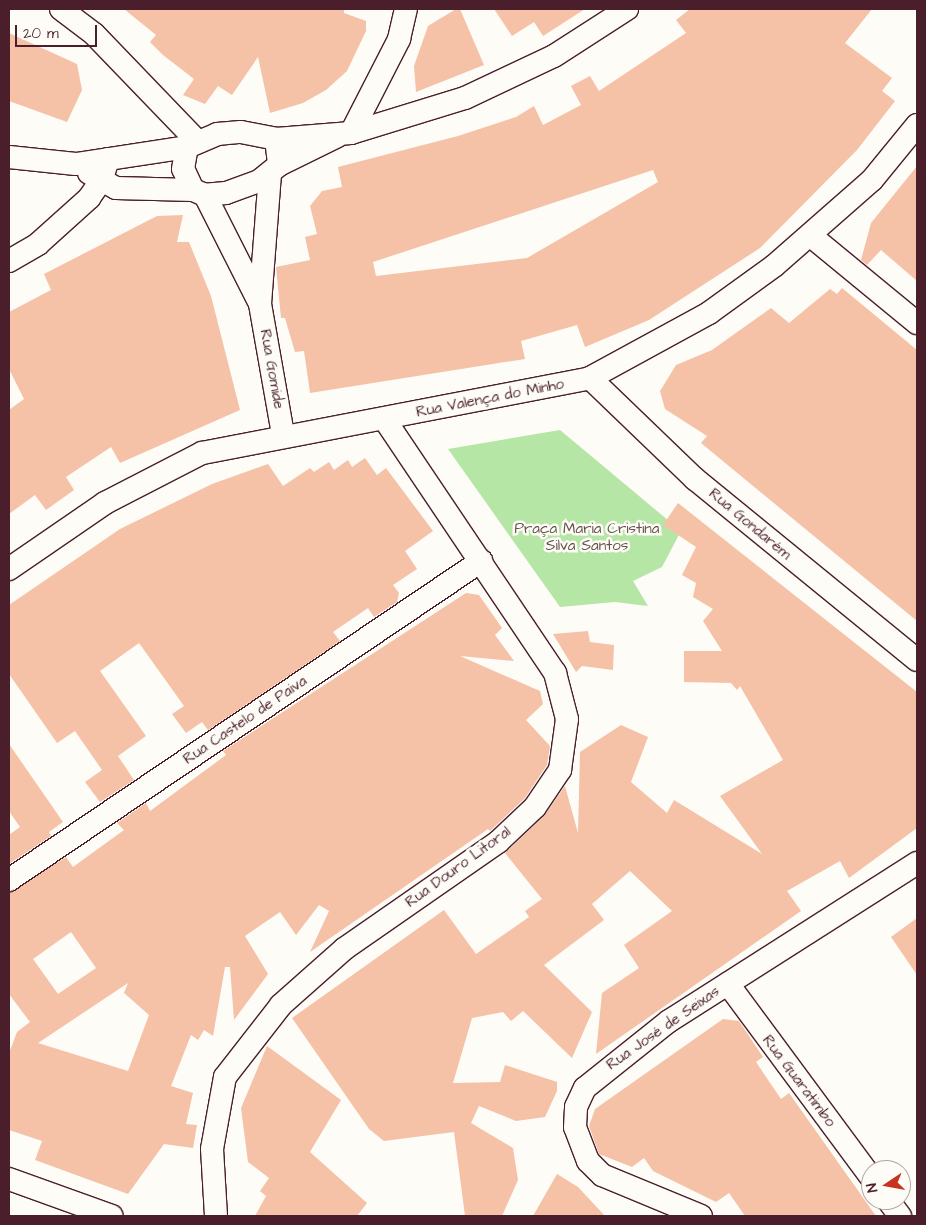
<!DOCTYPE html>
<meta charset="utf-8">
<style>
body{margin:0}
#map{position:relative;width:926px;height:1225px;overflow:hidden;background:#fdfcf7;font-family:"Architects Daughter",sans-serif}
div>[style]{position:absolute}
.green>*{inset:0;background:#b6e6a6}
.building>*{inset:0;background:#f5c1a7}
.roads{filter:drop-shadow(1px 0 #4a1f2b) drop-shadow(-1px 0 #4a1f2b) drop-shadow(0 1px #4a1f2b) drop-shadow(0 -1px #4a1f2b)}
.street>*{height:22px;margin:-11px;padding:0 11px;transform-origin:11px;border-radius:11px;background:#fdfcf7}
span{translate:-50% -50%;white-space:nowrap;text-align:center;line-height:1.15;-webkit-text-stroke:5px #fdfcf7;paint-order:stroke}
.street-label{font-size:15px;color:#4a1f2b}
.park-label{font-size:15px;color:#65514a}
.frame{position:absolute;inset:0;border:10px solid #4a1f2b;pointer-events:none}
.north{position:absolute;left:861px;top:1160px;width:50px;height:50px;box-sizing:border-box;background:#fdfcf7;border:1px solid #b5a4a5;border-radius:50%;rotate:258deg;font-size:14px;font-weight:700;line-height:20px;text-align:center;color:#4a1f2b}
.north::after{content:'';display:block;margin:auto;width:18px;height:22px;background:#c8321e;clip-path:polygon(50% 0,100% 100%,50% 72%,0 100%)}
.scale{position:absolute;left:15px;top:25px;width:82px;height:22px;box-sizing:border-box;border:2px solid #4a1f2b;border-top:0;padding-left:6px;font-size:15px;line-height:18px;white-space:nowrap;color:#4a1f2b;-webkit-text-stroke:4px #fdfcf7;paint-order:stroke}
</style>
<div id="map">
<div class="green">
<div style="clip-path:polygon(560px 430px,681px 531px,662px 567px,633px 581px,648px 606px,615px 602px,560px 607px,448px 449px)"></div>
</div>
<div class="building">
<div style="clip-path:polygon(124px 9px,344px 9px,344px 13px,366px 21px,366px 31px,347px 71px,326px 90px,303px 103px,270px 113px,258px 57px,232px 95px,218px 86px,205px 104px,183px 95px,194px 79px,163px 55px,150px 42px,156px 35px)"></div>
<div style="clip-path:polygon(456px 9px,460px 9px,484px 65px,416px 92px,414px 66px,428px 26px)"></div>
<div style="clip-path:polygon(494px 9px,585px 9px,543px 36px,534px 22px,512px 36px)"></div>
<div style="clip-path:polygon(evenodd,690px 9px,872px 9px,845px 43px,892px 78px,882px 91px,895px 101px,857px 150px,760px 248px,649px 320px,585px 347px,577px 325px,521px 341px,525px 359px,310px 393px,304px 351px,295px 352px,285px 318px,281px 318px,276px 267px,310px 260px,305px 237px,317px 234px,310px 206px,322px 191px,342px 187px,338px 167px,458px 136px,516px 117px,534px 106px,543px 125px,581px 105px,571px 86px,590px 76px,599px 91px,686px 33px,676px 20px,690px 9px,653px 170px,658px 182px,527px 258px,376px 276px,373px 262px,653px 170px)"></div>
<div style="clip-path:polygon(9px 33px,77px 64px,82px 90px,67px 122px,9px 101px)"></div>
<div style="clip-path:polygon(917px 166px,917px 281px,881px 250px,867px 265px,861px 260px,871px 223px)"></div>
<div style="clip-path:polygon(183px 215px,177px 242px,189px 242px,211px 296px,240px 410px,120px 463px,111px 447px,66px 477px,74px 490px,46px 510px,35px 495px,9px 514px,9px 410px,24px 399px,9px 369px,9px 312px,51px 290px,44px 274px,157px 216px)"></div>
<div style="clip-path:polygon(842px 288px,917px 350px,917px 621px,701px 443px,707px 436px,665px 409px,660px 391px,676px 365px,712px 350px,771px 308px,789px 323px,830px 289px,837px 294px)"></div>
<div style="clip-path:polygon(365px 458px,377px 475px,386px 468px,433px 531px,405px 551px,417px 569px,393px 585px,399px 593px,397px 602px,374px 617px,368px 608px,333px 632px,340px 641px,208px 730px,202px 722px,186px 733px,172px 714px,184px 706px,139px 643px,100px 671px,146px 736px,118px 756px,134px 780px,100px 802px,85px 782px,102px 770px,75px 731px,57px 743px,9px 674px,9px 605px,120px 529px,212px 484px,268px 464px,283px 486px,310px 468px,314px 472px,329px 462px,334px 470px,348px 460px,352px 467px)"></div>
<div style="clip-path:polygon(678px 503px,917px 692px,917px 828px,849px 878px,840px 861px,787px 891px,801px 911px,596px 1054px,602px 993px,639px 968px,624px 945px,672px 911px,630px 871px,592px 904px,604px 920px,544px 965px,592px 1012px,572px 1058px,523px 1011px,511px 1021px,503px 1012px,472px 1018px,453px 1083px,500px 1082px,505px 1065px,557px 1082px,557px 1091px,545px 1117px,516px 1121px,479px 1106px,471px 1123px,513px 1148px,518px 1180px,502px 1216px,465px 1216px,454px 1132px,384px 1141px,369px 1129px,292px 1018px,444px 910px,476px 954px,529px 917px,525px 911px,542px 899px,505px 853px,544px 816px,565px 786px,578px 833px,580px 752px,621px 725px,648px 737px,631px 782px,667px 813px,674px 800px,762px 854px,720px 796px,783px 760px,740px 686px,737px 690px,731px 683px,684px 682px,684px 651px,722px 651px,703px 621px,713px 609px,693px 597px,696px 583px,682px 575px,696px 547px,663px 525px)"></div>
<div style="clip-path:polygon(evenodd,466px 593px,479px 595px,502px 628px,495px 635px,514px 661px,460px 656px,540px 691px,543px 704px,526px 720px,550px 746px,547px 765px,525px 798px,490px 831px,488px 829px,310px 952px,329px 911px,319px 905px,296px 935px,280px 912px,245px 936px,268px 974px,234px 1020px,230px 967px,225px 967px,213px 1036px,204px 1030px,198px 1040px,191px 1035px,171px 1086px,193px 1093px,186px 1124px,197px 1125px,193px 1148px,164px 1144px,128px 1194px,35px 1160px,42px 1141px,9px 1130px,9px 1053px,17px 1032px,30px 1022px,9px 994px,9px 893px,66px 857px,73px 867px,124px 830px,117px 823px,146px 803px,150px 811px,226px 755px,223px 751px,466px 593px,71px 932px,96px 968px,58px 994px,33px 959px,71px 932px,466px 593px,128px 983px,124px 993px,149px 1015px,128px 1071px,38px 1043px,128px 983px)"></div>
<div style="clip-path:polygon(588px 631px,590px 642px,614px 645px,613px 670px,582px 666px,576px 672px,553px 634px)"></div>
<div style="clip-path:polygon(9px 744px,63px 822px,49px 832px,51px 836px,9px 864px,9px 835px,20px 827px,9px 811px)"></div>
<div style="clip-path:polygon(917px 918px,917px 975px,891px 937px)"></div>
<div style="clip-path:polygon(723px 1019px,739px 1021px,763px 1057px,756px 1062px,781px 1099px,789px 1093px,876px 1216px,745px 1216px,729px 1193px,716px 1202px,653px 1171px,644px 1158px,632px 1167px,599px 1154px,589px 1126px,595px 1109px)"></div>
<div style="clip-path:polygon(267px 1046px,341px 1100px,310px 1152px,367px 1203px,357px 1216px,255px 1216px,266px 1196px,260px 1191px,269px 1178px,248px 1162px,241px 1108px)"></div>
<div style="clip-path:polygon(557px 1174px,578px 1187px,605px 1216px,533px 1216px)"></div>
</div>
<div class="roads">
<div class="street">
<div style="left:61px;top:9px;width:41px;rotate:37.1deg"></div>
<div style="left:94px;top:34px;width:147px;rotate:46.1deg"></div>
<div style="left:241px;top:132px;width:36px;rotate:11deg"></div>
<div style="left:276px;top:139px;width:26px;rotate:83deg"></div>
<div style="left:279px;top:165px;width:26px;rotate:141deg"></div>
<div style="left:259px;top:181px;width:35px;rotate:160deg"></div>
<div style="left:226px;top:193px;width:21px;rotate:175deg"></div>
<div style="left:205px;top:195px;width:13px;rotate:-157deg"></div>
<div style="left:193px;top:190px;width:23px;rotate:-115deg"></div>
<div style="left:183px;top:169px;width:22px;rotate:-80deg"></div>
<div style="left:187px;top:147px;width:33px;rotate:-23deg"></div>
<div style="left:217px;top:134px;width:24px;rotate:-5deg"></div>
<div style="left:351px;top:133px;width:106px;rotate:-62.9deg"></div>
<div style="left:399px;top:39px;width:31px;rotate:-77deg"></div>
<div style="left:276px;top:139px;width:75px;rotate:-4.6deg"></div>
<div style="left:351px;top:133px;width:119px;rotate:-17.1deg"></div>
<div style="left:465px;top:98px;width:98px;rotate:-25.3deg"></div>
<div style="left:554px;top:56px;width:87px;rotate:-32.8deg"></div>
<div style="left:9px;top:157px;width:67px;rotate:6deg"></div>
<div style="left:76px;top:164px;width:112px;rotate:-8.7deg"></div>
<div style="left:279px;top:165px;width:64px;rotate:-26.2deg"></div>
<div style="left:89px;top:173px;width:31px;rotate:29deg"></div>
<div style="left:116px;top:188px;width:77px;rotate:1.5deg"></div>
<div style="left:270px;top:174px;width:130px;rotate:94.4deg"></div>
<div style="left:260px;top:304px;width:132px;rotate:80deg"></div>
<div style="left:205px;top:195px;width:118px;rotate:63.2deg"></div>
<div style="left:811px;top:236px;width:137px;rotate:39.4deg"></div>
<div style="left:9px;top:261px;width:34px;rotate:-30deg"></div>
<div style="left:38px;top:244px;width:69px;rotate:-42deg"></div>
<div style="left:89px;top:198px;width:21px;rotate:-55deg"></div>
<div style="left:101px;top:181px;width:23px;rotate:-72deg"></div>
<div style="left:590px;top:378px;width:146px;rotate:43.9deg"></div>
<div style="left:695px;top:479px;width:286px;rotate:39.2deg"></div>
<div style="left:9px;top:569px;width:116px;rotate:-34.5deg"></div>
<div style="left:105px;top:503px;width:109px;rotate:-27.3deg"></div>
<div style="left:202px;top:453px;width:395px;rotate:-10.9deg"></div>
<div style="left:590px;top:378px;width:136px;rotate:-28.6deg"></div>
<div style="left:709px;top:313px;width:80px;rotate:-35.9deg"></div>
<div style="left:774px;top:266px;width:130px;rotate:-41.3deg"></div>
<div style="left:872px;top:180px;width:71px;rotate:-50.7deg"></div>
<div style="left:9px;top:880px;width:570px;rotate:-34.05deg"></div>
<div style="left:728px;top:984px;width:240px;rotate:53.5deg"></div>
<div style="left:9px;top:1179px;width:109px;rotate:19.8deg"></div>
<div style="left:888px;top:1200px;width:20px;rotate:53deg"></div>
<div style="left:216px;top:1216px;width:67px;rotate:-93.4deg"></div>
<div style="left:212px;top:1149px;width:73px;rotate:-79.8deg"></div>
<div style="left:225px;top:1077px;width:91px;rotate:-52.1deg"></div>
<div style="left:281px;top:1005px;width:84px;rotate:-41.6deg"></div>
<div style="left:344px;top:949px;width:188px;rotate:-34.8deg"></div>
<div style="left:498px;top:842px;width:51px;rotate:-43.4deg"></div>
<div style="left:535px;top:807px;width:45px;rotate:-56deg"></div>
<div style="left:560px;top:770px;width:51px;rotate:-82.2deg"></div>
<div style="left:567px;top:719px;width:48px;rotate:-104.6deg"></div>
<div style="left:555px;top:673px;width:306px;rotate:-123.9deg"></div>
<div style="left:701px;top:1216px;width:107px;rotate:-157.5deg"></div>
<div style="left:602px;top:1175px;width:20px;rotate:-135deg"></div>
<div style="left:588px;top:1161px;width:36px;rotate:-111deg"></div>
<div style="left:575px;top:1127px;width:20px;rotate:-87deg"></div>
<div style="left:576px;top:1107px;width:21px;rotate:-65deg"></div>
<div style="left:585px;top:1088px;width:107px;rotate:-38.6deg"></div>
<div style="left:669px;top:1021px;width:294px;rotate:-32.5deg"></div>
</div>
</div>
<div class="street-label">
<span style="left:272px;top:369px;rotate:80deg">Rua Gomide</span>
<span style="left:490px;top:398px;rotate:-11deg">Rua Valença do Minho</span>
<span style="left:750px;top:524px;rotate:40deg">Rua Gondarém</span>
<span style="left:245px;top:720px;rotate:-34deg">Rua Castelo de Paiva</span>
<span style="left:458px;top:867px;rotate:-36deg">Rua Douro Litoral</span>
<span style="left:663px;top:1028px;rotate:-35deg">Rua José de Seixas</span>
<span style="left:799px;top:1081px;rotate:53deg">Rua Guaratimbo</span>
</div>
<div class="park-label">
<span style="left:587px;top:537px">Praça Maria Cristina<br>Silva Santos</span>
</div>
<div class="frame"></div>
<div class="north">N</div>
<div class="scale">20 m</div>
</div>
